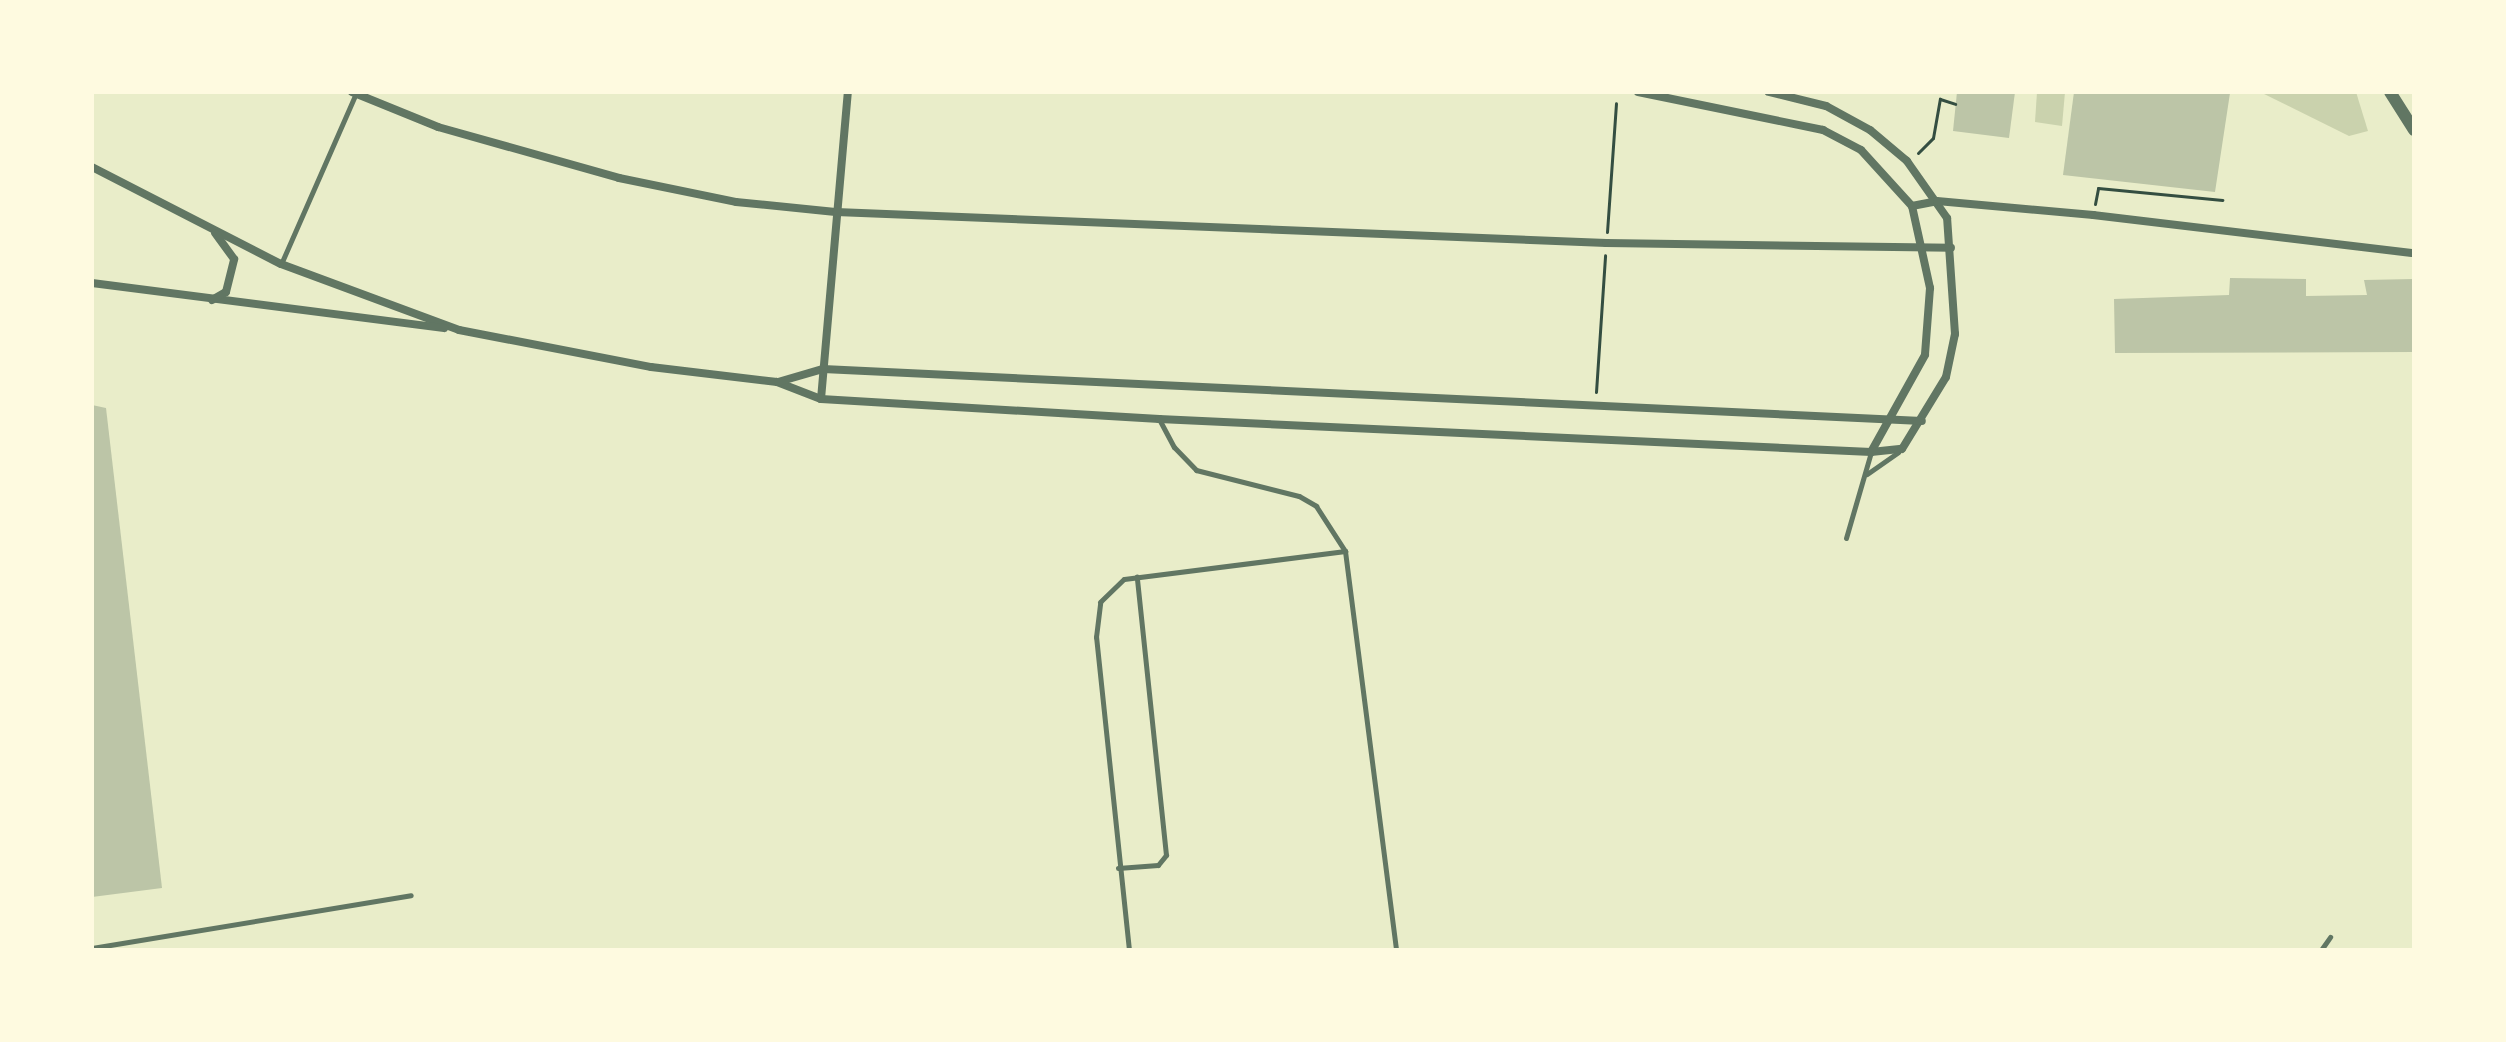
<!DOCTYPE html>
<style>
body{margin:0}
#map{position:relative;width:2506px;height:1042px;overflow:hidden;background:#e9edc9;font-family:"PT Sans Narrow",sans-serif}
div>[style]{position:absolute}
.green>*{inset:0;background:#cad2ad}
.building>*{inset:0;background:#bcc5a7}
.path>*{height:3px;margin:-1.5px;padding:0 1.5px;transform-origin:1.5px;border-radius:1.5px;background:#344e41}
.service>*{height:5px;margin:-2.5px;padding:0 2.5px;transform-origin:2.5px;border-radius:2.5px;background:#617663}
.minor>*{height:8px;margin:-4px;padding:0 4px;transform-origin:4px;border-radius:4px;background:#617663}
.tertiary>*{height:12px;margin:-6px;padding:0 6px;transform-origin:6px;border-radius:6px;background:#617663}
span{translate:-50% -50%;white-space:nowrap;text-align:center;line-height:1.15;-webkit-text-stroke:8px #fefae0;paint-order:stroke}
.frame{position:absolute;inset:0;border:94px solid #fefae0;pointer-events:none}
</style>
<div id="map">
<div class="green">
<div style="clip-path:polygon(2037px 92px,2065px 92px,2062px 126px,2035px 122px)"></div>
<div style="clip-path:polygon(2260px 92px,2356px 92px,2368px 131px,2349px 136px)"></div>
</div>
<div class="building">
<div style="clip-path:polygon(1957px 92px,2015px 92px,2009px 138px,1953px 131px)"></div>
<div style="clip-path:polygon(2074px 92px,2230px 93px,2215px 192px,2063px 175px)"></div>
<div style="clip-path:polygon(2230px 278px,2306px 279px,2306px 296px,2367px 295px,2364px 280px,2414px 279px,2414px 352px,2115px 353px,2114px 299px,2229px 295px)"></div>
<div style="clip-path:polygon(92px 405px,106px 408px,162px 888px,92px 897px)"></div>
</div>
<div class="path">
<div style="left:1918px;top:153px;width:21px;rotate:-45deg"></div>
<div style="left:1933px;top:138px;width:40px;rotate:-80deg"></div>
<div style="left:1940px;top:99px;width:16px;rotate:18deg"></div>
<div style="left:2095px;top:204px;width:16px;rotate:-79deg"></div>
<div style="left:2098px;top:188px;width:125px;rotate:5.5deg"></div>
<div style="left:1607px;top:232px;width:129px;rotate:-86deg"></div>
<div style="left:1596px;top:392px;width:137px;rotate:-86.2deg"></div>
</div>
<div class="service">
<div style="left:281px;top:264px;width:187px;rotate:-66.3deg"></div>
<div style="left:1159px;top:419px;width:32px;rotate:62deg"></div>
<div style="left:1174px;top:447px;width:32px;rotate:46deg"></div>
<div style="left:1196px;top:470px;width:106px;rotate:14.2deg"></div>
<div style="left:1299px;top:496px;width:20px;rotate:30deg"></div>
<div style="left:1316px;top:506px;width:54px;rotate:57.2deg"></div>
<div style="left:1345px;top:551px;width:402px;rotate:82.7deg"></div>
<div style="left:1867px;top:474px;width:38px;rotate:-35deg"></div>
<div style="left:1846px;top:538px;width:90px;rotate:-73.8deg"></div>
<div style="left:1118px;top:868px;width:40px;rotate:-4.3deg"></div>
<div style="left:1158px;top:865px;width:13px;rotate:-51deg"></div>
<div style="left:1166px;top:855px;width:280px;rotate:-96deg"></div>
<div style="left:92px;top:948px;width:323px;rotate:-9.4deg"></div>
<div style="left:1129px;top:950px;width:315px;rotate:-96deg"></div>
<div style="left:1096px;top:637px;width:35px;rotate:-83deg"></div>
<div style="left:1100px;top:602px;width:33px;rotate:-44deg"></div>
<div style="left:1124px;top:579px;width:223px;rotate:-7.2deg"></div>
<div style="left:2321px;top:950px;width:16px;rotate:-55deg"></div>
</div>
<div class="minor">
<div style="left:352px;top:92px;width:93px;rotate:22.1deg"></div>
<div style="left:438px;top:127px;width:188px;rotate:15.7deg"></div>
<div style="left:619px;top:178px;width:119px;rotate:11.6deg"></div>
<div style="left:736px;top:202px;width:100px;rotate:5.7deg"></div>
<div style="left:836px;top:212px;width:771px;rotate:2.31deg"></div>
<div style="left:1606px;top:243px;width:345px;rotate:0.8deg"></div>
<div style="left:1638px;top:92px;width:189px;rotate:11.6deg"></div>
<div style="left:1823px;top:130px;width:43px;rotate:27.8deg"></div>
<div style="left:1861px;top:150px;width:76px;rotate:47.7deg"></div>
<div style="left:1912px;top:206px;width:84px;rotate:77.6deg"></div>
<div style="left:1930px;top:288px;width:67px;rotate:94.3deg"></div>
<div style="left:1925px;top:355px;width:111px;rotate:119.1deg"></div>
<div style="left:92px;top:167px;width:212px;rotate:27.2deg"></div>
<div style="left:281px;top:264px;width:190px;rotate:20.3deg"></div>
<div style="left:459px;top:330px;width:196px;rotate:10.9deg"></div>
<div style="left:651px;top:367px;width:127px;rotate:6.8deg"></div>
<div style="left:777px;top:382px;width:47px;rotate:21.1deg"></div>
<div style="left:821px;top:399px;width:339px;rotate:3.4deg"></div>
<div style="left:1159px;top:419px;width:713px;rotate:2.65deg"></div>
<div style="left:1871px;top:452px;width:31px;rotate:-6deg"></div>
<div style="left:1902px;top:449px;width:84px;rotate:-58.6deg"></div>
<div style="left:1946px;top:377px;width:44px;rotate:-78.2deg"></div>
<div style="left:1955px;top:334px;width:116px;rotate:-93.9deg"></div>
<div style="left:1947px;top:218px;width:70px;rotate:-125.1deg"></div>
<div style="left:1907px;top:161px;width:48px;rotate:-140deg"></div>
<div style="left:1870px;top:130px;width:50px;rotate:-151.4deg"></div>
<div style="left:1826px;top:106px;width:59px;rotate:-166.2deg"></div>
<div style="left:1912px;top:206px;width:25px;rotate:-11deg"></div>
<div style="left:1937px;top:201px;width:157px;rotate:5.1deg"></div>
<div style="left:2093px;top:215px;width:323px;rotate:6.8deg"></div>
<div style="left:92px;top:283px;width:355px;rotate:7.3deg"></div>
<div style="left:212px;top:300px;width:16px;rotate:-30deg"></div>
<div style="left:226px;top:292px;width:34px;rotate:-76deg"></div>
<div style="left:234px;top:259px;width:32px;rotate:-126deg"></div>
<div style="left:778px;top:382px;width:47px;rotate:-16.1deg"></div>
<div style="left:823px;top:369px;width:1100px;rotate:2.71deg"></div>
<div style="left:821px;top:399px;width:308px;rotate:-85deg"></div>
</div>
<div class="tertiary">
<div style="left:2390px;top:92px;width:45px;rotate:57.7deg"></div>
</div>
<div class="frame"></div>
</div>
